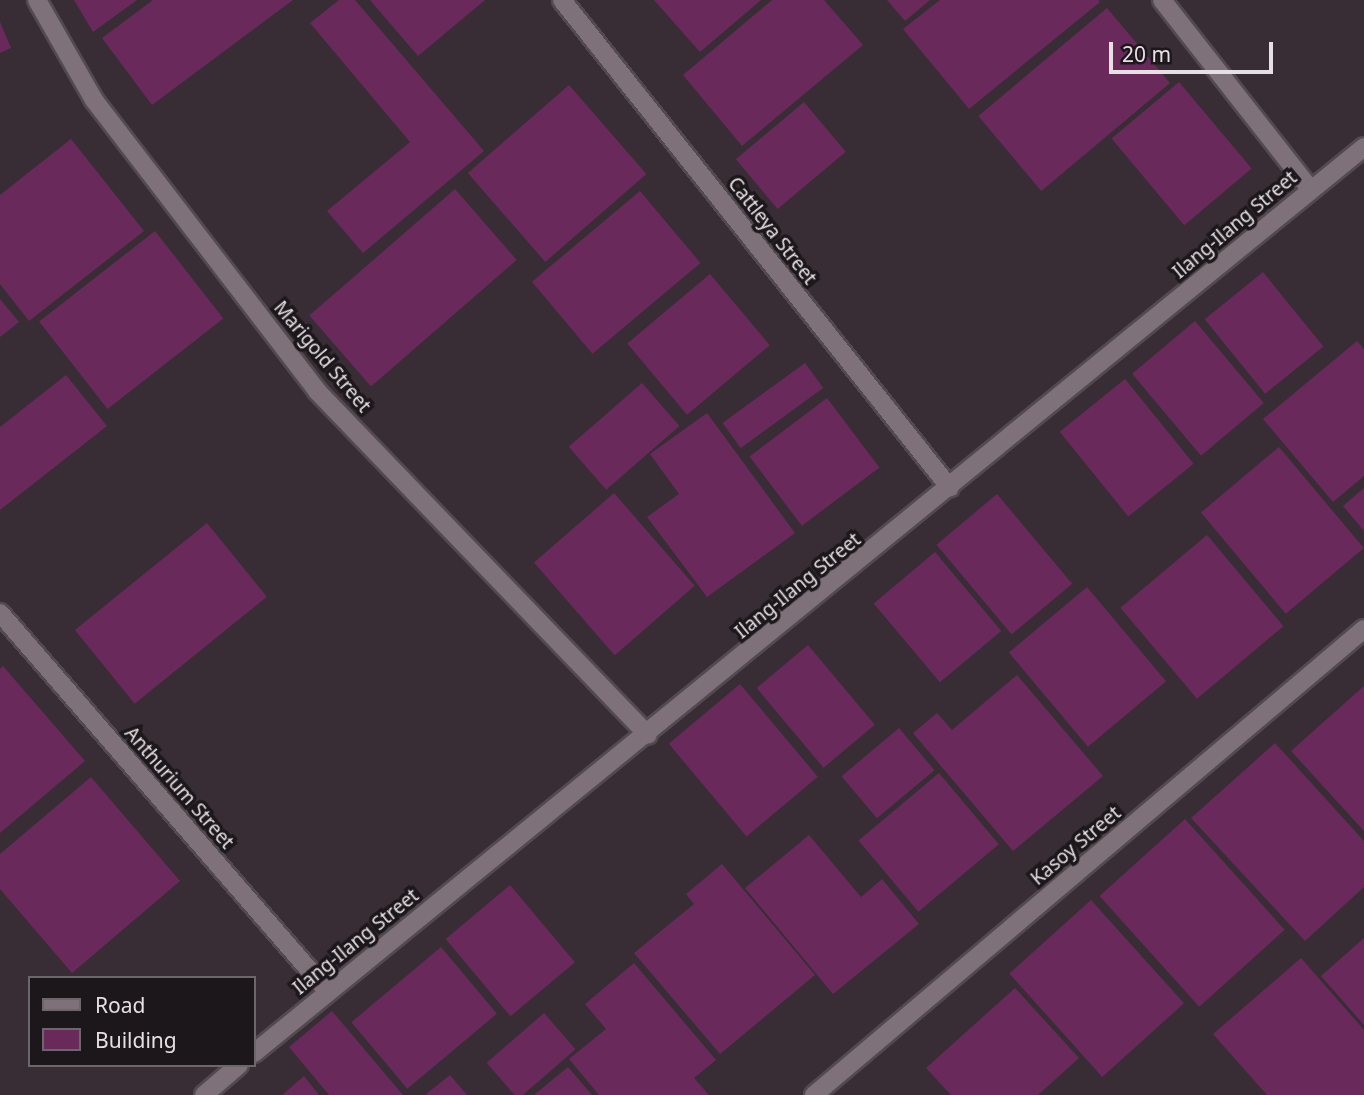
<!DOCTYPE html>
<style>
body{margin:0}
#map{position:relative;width:1364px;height:1095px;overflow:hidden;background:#382d35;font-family:"Noto Sans",sans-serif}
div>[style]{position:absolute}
.building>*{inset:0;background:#6a295b;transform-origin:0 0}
.roads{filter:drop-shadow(2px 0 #534a50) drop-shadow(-2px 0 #534a50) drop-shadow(0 2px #534a50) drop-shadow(0 -2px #534a50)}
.minor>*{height:18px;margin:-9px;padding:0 9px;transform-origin:9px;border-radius:9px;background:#7e717a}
span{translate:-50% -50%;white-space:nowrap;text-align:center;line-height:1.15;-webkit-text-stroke:7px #1c171b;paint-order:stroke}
.street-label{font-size:19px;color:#e6dfe4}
.legend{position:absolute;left:28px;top:976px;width:228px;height:91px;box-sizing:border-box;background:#1c171b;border:2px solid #6d676b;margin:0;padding:9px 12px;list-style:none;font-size:21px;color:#e6dfe4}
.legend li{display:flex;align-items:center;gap:14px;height:35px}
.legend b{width:35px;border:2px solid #6d676b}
.scale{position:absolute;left:1109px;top:42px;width:164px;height:32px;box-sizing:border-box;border:4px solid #e6dfe4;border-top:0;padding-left:9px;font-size:21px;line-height:24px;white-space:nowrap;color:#e6dfe4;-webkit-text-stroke:5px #1c171b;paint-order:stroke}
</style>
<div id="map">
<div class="building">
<div style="clip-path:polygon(74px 0,137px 0,93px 32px)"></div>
<div style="clip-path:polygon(153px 0,293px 0,152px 105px,102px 38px)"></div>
<div style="clip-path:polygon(339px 0,355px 0,484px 151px,363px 253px,327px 211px,410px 142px,310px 23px)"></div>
<div style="clip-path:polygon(370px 0,485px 0,418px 56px)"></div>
<div style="clip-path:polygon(654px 0,761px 0,700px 52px)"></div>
<div style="clip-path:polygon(772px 0,824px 0,863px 45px,742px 146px,683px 75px)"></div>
<div style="clip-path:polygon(887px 0,930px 0,905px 21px)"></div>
<div style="clip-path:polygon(940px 0,1098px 0,1100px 2px,969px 109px,903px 29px)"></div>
<div style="left:1107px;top:8px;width:98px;height:168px;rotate:50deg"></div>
<div style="clip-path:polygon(0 22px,11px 48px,0 53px)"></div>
<div style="left:1179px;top:82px;width:113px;height:88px;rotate:50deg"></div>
<div style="left:569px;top:85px;width:118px;height:134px;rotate:49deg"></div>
<div style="left:804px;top:102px;width:65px;height:89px;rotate:50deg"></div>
<div style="clip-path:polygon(71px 139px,144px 231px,29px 321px,0 284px,0 195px)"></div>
<div style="left:455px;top:189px;width:94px;height:193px;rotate:49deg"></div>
<div style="left:640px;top:191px;width:94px;height:141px;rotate:50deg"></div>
<div style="left:155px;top:231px;width:111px;height:147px;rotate:52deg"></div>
<div style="left:1263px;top:272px;width:96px;height:75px;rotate:51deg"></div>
<div style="left:710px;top:274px;width:93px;height:108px;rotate:50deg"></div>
<div style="clip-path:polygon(0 299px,19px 322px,0 337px)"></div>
<div style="left:1195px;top:321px;width:107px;height:82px;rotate:50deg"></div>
<div style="clip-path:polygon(1357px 341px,1364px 349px,1364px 476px,1333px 502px,1263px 419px)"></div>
<div style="left:805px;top:363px;width:31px;height:102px;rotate:54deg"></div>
<div style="clip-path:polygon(66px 375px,107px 426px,0 510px,0 427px)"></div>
<div style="left:1125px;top:379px;width:109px;height:84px;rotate:51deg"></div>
<div style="left:642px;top:383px;width:57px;height:97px;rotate:49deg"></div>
<div style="left:827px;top:398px;width:87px;height:97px;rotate:53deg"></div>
<div style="clip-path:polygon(707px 413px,795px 533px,707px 597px,647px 517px,679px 494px,650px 454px)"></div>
<div style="left:1279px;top:447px;width:132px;height:102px;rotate:50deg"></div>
<div style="clip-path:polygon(1364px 488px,1364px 531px,1343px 506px)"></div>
<div style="left:614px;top:493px;width:123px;height:106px;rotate:49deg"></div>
<div style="left:997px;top:494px;width:117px;height:79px;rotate:50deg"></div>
<div style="left:207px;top:523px;width:95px;height:170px;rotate:51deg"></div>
<div style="left:1207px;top:535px;width:119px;height:113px;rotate:50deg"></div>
<div style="left:935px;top:552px;width:103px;height:80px;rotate:50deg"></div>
<div style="left:1087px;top:587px;width:123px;height:102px;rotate:50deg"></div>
<div style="left:808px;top:645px;width:104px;height:67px;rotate:50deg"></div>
<div style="clip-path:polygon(3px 666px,85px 761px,0 833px,0 669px)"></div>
<div style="clip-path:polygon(1017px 675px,1103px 776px,1013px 851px,913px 733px,937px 713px,952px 730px)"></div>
<div style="left:740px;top:684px;width:121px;height:93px;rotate:50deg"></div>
<div style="clip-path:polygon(1364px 686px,1364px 831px,1291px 751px)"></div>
<div style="left:899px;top:728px;width:55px;height:75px;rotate:50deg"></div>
<div style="clip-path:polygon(1275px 743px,1364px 841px,1364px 887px,1305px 941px,1191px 818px)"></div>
<div style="left:939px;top:773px;width:93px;height:105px;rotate:50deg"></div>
<div style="clip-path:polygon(91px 777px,180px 881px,72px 973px,0 889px,0 854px)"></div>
<div style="left:1185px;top:819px;width:149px;height:115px;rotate:48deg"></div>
<div style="clip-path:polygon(809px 835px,861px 897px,882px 879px,919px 924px,833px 994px,745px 888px)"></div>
<div style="clip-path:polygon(722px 864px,815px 975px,720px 1054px,634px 953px,694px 904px,686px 894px)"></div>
<div style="left:510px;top:885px;width:101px;height:84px;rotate:50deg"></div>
<div style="left:1091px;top:900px;width:139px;height:110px;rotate:48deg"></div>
<div style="clip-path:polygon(1364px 938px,1364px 1025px,1321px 976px)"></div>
<div style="left:441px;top:947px;width:87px;height:117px;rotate:50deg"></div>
<div style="clip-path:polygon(1301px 958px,1364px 1030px,1364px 1095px,1267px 1095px,1213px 1034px)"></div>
<div style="clip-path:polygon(634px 963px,716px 1060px,694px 1078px,709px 1095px,599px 1095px,569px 1059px,606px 1029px,585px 1004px)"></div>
<div style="clip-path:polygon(1015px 988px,1079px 1058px,1038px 1095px,951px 1095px,926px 1068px)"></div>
<div style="clip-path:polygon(332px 1011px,403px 1095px,329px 1095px,289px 1047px)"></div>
<div style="left:544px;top:1013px;width:48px;height:76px;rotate:49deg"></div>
<div style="clip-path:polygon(568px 1067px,592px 1095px,534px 1095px)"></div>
<div style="clip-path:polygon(450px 1075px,467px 1095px,425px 1095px)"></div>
<div style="clip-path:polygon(304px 1076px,319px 1095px,282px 1095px)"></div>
</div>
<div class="roads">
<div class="minor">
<div style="left:37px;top:0;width:115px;rotate:60.3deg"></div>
<div style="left:94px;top:100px;width:367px;rotate:52.5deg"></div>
<div style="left:317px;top:391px;width:477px;rotate:46.1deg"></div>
<div style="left:562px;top:0;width:623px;rotate:51.51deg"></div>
<div style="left:1162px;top:0;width:241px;rotate:51.9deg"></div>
<div style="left:0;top:613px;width:500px;rotate:49.1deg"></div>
<div style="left:254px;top:1053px;width:1433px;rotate:-39.22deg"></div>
<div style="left:204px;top:1095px;width:46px;rotate:-40.6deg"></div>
<div style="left:814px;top:1095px;width:721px;rotate:-40.27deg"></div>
</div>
</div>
<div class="street-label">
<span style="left:1235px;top:225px;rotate:-40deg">Ilang-Ilang Street</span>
<span style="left:772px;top:231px;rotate:52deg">Cattleya Street</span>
<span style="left:322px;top:357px;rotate:50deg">Marigold Street</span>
<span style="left:798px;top:586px;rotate:-39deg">Ilang-Ilang Street</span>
<span style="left:179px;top:788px;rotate:49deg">Anthurium Street</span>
<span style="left:1076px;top:846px;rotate:-40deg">Kasoy Street</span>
<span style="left:356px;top:942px;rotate:-39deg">Ilang-Ilang Street</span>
</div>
<ul class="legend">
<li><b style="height:9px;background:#7e717a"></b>Road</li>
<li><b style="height:19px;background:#6a295b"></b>Building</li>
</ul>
<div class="scale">20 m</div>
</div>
